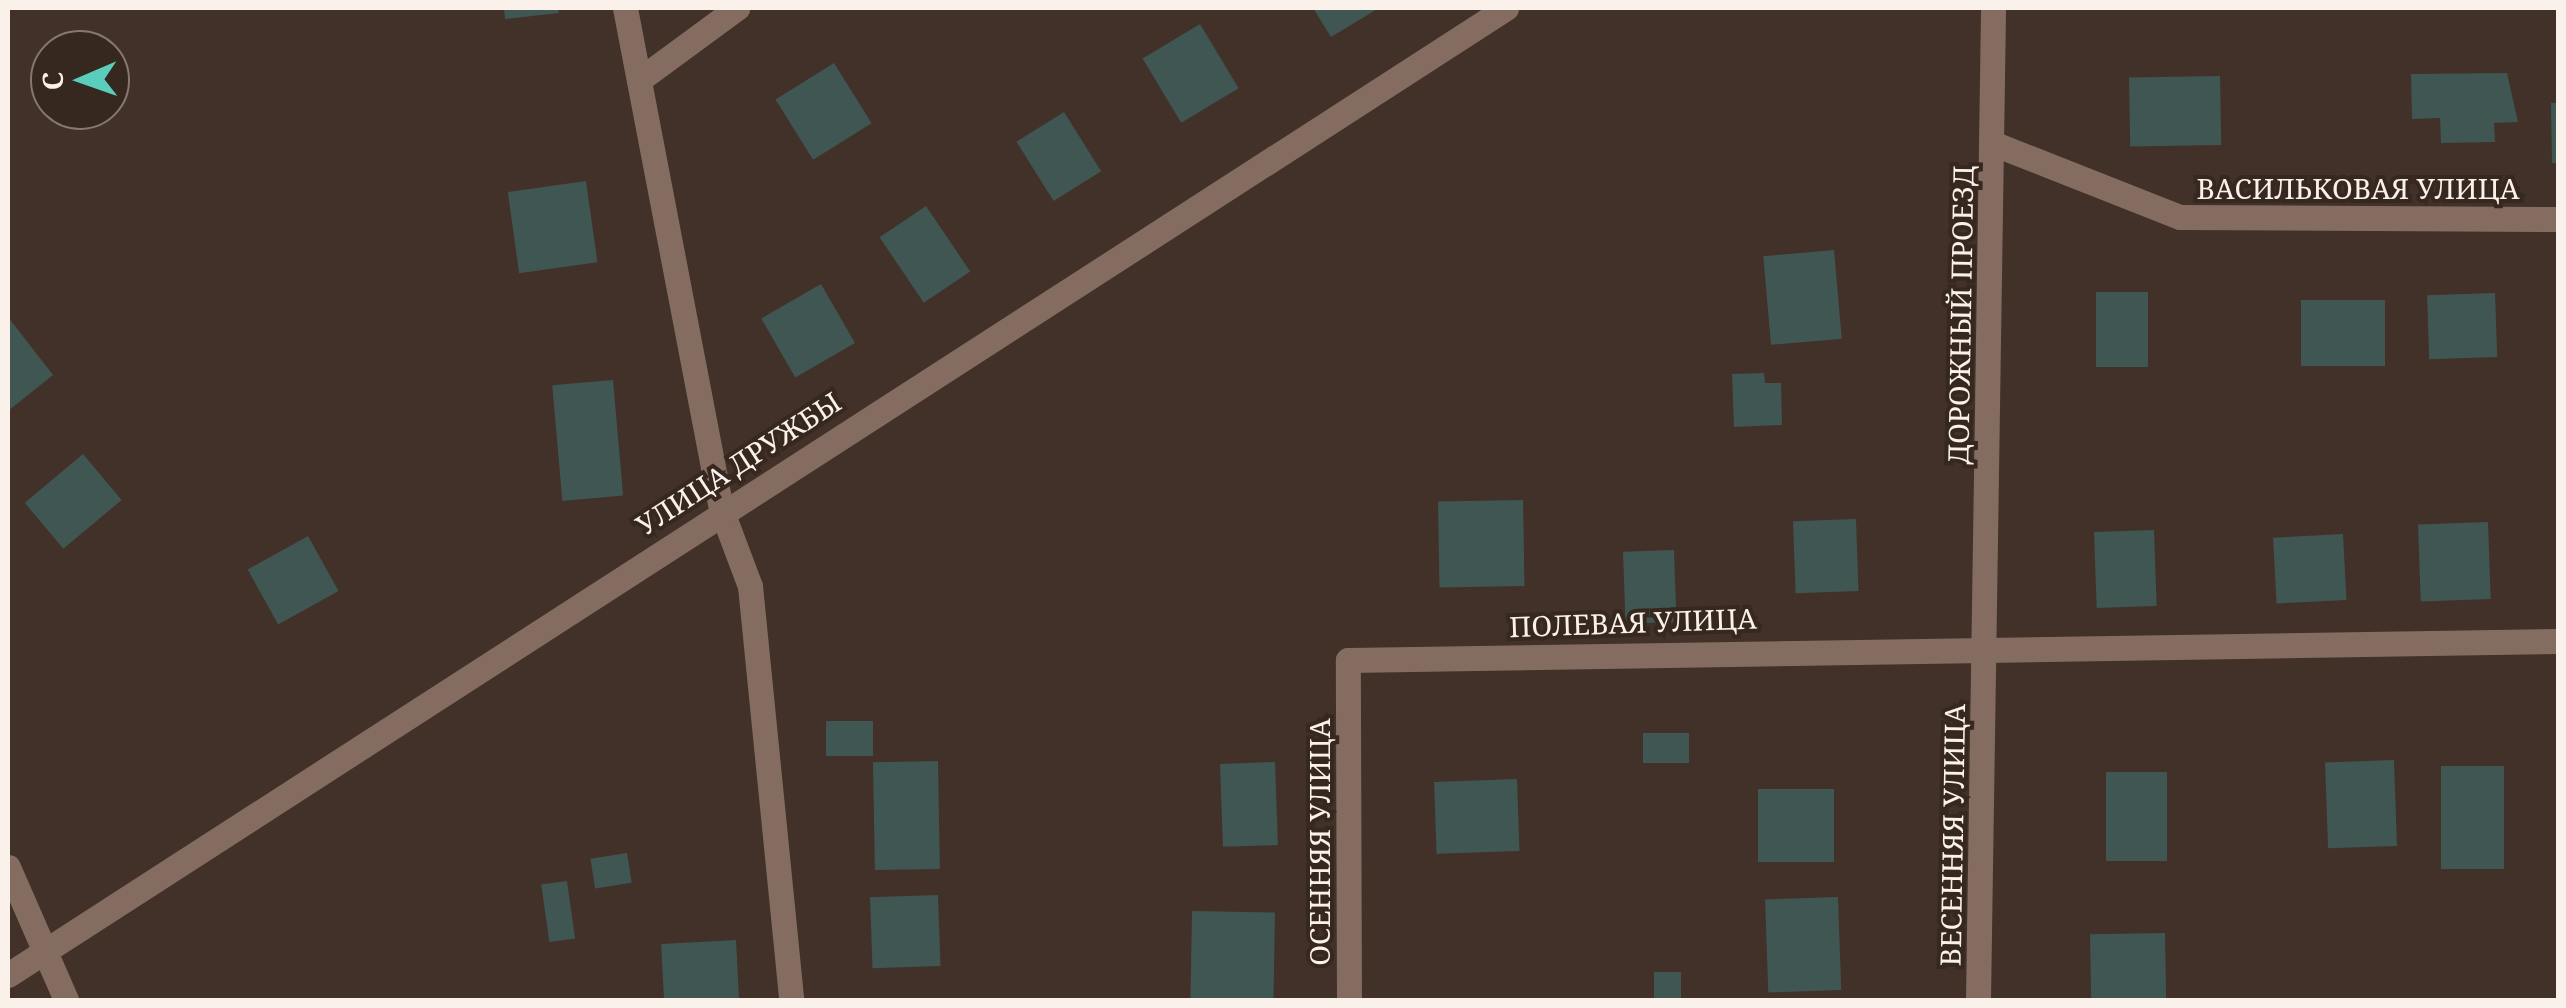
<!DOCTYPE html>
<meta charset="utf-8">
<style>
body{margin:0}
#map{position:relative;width:2566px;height:1008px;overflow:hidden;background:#413129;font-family:"Noto Serif",serif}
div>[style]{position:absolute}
.building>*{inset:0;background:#405652;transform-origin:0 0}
.minor>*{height:25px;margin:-12.5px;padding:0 12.5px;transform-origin:12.5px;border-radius:12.5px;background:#846d60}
span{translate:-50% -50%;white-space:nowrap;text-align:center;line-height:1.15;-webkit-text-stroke:8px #36271f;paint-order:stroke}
.street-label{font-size:28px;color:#fbf1eb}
.frame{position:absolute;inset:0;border:10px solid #fbf1eb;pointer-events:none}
.north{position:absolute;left:30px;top:30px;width:100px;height:100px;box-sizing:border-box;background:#36271f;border:2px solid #857871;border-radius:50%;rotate:268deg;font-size:28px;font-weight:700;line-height:40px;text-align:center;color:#fbf1eb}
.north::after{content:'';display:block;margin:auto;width:35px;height:45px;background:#5acebd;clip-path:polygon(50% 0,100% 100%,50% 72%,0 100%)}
</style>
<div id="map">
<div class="building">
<div style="clip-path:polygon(504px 8px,558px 8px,559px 13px,505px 19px)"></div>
<div style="clip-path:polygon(1313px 8px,1379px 8px,1331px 37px)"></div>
<div style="left:1200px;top:24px;width:75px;height:67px;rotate:59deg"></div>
<div style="left:834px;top:63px;width:71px;height:69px;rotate:58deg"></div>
<div style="clip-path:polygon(2507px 73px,2518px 122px,2494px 123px,2495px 142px,2441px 143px,2440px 118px,2412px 119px,2411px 74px)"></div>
<div style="left:2220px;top:76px;width:69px;height:91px;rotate:89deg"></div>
<div style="clip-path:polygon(2551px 103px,2558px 103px,2558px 163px,2552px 163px)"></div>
<div style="left:1064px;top:112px;width:70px;height:56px;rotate:58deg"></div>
<div style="left:586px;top:181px;width:82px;height:79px;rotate:82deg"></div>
<div style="left:926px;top:206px;width:79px;height:56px;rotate:56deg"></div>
<div style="left:1834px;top:250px;width:89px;height:71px;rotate:85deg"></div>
<div style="left:821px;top:284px;width:68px;height:69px;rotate:60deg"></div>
<div style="left:2148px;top:292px;width:75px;height:52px;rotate:90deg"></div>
<div style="left:2495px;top:293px;width:64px;height:68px;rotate:88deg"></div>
<div style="left:2301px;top:300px;width:84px;height:66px"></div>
<div style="clip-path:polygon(8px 317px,53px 375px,8px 411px)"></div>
<div style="clip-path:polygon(1764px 373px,1765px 383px,1781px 383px,1782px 425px,1734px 427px,1732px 374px)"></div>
<div style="left:613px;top:380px;width:116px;height:61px;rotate:85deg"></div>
<div style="left:83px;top:454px;width:60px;height:76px;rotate:50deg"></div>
<div style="left:1523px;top:500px;width:86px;height:85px;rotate:89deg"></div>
<div style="left:1856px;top:519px;width:72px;height:63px;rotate:88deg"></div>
<div style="left:2488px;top:522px;width:77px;height:70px;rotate:88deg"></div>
<div style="left:2154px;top:530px;width:76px;height:60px;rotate:88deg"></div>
<div style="left:2343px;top:534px;width:66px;height:70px;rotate:87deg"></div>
<div style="left:308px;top:536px;width:63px;height:69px;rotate:61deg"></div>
<div style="left:1674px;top:550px;width:72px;height:51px;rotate:88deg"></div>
<div style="left:826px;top:721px;width:47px;height:35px"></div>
<div style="left:1643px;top:733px;width:46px;height:30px"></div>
<div style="left:2394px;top:760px;width:86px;height:69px;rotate:88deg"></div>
<div style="left:938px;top:761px;width:108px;height:65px;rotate:89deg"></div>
<div style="left:1275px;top:762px;width:83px;height:55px;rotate:88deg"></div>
<div style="left:2441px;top:766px;width:63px;height:103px"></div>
<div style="left:2167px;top:772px;width:89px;height:61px;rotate:90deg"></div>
<div style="left:1517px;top:779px;width:72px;height:83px;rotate:88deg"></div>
<div style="left:1758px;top:789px;width:76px;height:73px"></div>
<div style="left:627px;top:853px;width:30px;height:37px;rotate:81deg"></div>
<div style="left:567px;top:881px;width:58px;height:26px;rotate:82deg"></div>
<div style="left:938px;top:895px;width:71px;height:68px;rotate:88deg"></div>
<div style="left:1838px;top:897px;width:93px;height:73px;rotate:88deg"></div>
<div style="left:1192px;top:911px;width:83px;height:89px;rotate:1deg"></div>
<div style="left:2165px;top:933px;width:67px;height:75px;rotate:89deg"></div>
<div style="left:736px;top:940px;width:60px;height:75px;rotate:87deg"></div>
<div style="left:1654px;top:972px;width:27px;height:28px"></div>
</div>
<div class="minor">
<div style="left:625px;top:8px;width:510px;rotate:79.15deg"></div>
<div style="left:721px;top:509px;width:82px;rotate:69.4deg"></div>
<div style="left:750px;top:586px;width:416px;rotate:84.3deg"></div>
<div style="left:639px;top:80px;width:122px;rotate:-36.3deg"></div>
<div style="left:1992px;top:143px;width:202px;rotate:21.5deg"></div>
<div style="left:2180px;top:217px;width:378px;rotate:0.3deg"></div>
<div style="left:8px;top:867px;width:145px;rotate:66.4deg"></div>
<div style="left:8px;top:975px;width:1783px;rotate:-32.84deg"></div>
<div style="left:1349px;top:1000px;width:340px;rotate:-90.2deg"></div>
<div style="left:1348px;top:660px;width:1210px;rotate:-0.9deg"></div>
<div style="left:1978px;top:1000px;width:992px;rotate:-89.13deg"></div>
</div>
<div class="street-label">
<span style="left:2358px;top:188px">ВАСИЛЬКОВАЯ УЛИЦА</span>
<span style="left:1960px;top:315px;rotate:-89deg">ДОРОЖНЫЙ ПРОЕЗД</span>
<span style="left:738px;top:463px;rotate:-33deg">УЛИЦА ДРУЖБЫ</span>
<span style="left:1633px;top:622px;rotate:-2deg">ПОЛЕВАЯ УЛИЦА</span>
<span style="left:1952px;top:835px;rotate:-89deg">ВЕСЕННЯЯ УЛИЦА</span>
<span style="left:1319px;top:842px;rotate:-90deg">ОСЕННЯЯ УЛИЦА</span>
</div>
<div class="frame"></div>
<div class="north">С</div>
</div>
